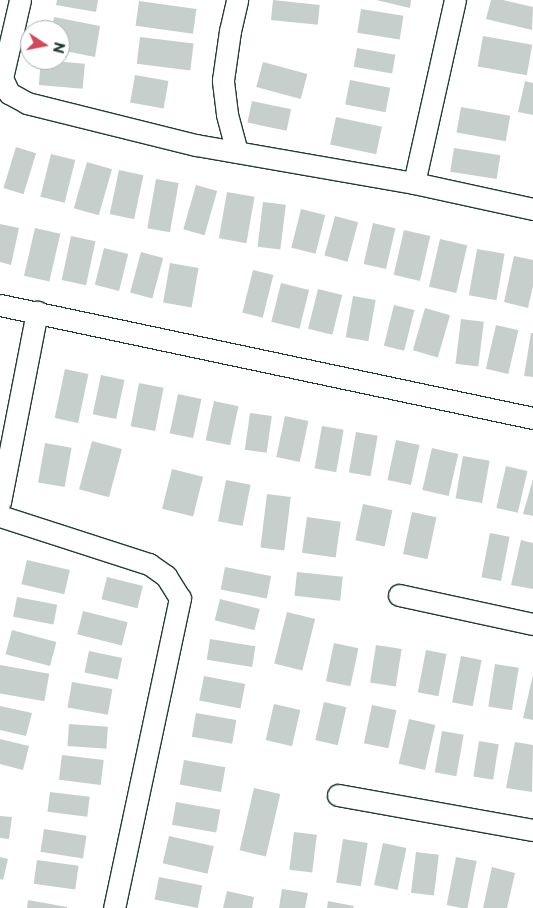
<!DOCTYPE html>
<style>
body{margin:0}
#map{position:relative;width:533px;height:908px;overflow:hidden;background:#fff;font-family:"Playpen Sans",sans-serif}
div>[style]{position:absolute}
.building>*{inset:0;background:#c7cfcc;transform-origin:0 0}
.roads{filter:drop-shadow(1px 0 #1f3d34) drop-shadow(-1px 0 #1f3d34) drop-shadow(0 1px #1f3d34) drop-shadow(0 -1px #1f3d34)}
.street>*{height:21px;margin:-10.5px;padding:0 10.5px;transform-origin:10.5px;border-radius:10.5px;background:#fff}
span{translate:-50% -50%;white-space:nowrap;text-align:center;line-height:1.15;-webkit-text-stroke:5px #fff;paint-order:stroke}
.north{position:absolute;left:20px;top:20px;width:50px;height:50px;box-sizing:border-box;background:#fff;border:1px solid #a5b1ae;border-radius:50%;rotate:101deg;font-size:14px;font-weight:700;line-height:20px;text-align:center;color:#1f3d34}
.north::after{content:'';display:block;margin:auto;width:18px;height:22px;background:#d1495b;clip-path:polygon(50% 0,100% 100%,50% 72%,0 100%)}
</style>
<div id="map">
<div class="building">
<div style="clip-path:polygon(57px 0,98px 0,96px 12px,56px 5px)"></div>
<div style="left:273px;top:0;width:47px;height:20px;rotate:6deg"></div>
<div style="clip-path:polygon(376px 0,411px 0,410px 8px)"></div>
<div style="clip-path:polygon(491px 0,503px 0,533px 7px,532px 30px,486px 19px)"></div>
<div style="left:139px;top:1px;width:58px;height:25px;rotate:8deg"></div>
<div style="left:361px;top:9px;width:43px;height:24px;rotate:9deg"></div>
<div style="clip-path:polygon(54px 17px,100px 26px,95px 57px,60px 50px,60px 30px,52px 30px)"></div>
<div style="left:483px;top:36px;width:50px;height:31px;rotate:10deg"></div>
<div style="left:140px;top:37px;width:54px;height:27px;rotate:7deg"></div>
<div style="left:357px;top:48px;width:39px;height:19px;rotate:10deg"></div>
<div style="left:41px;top:60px;width:44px;height:25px;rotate:5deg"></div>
<div style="left:263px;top:62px;width:46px;height:26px;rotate:15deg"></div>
<div style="left:135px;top:75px;width:34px;height:28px;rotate:10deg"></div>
<div style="left:350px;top:80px;width:41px;height:25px;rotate:11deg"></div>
<div style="clip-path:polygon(525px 81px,533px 83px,533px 115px,518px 112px)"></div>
<div style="left:252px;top:101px;width:40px;height:22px;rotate:12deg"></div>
<div style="left:461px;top:107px;width:50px;height:26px;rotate:10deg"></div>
<div style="left:336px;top:117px;width:47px;height:28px;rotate:12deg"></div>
<div style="left:16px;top:147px;width:21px;height:43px;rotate:17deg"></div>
<div style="left:454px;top:148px;width:47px;height:24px;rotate:9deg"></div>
<div style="left:51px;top:154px;width:25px;height:44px;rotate:14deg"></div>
<div style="left:87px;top:162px;width:26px;height:48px;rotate:16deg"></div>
<div style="left:119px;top:170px;width:25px;height:45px;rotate:12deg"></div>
<div style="left:156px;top:179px;width:23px;height:50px;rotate:10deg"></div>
<div style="left:196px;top:185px;width:22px;height:46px;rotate:16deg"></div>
<div style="left:227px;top:192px;width:28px;height:47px;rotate:10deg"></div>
<div style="left:263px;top:202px;width:23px;height:45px;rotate:7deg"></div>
<div style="left:301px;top:209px;width:25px;height:40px;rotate:14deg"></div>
<div style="left:335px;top:216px;width:24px;height:41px;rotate:15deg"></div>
<div style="left:373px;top:223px;width:23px;height:42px;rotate:13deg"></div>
<div style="clip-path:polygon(0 224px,19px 228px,11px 265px,0 262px)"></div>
<div style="left:35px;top:228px;width:26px;height:49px;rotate:13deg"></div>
<div style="left:404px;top:230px;width:27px;height:46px;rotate:13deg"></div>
<div style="left:71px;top:236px;width:25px;height:45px;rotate:12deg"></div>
<div style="left:440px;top:239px;width:28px;height:49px;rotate:13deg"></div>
<div style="left:104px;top:248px;width:25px;height:38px;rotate:14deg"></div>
<div style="left:477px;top:249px;width:28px;height:47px;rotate:10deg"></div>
<div style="left:141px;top:252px;width:23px;height:42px;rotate:15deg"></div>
<div style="clip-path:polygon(514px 256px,533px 260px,533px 286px,528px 308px,504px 302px)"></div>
<div style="left:170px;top:263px;width:29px;height:40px;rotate:10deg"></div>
<div style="left:253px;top:270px;width:21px;height:44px;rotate:14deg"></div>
<div style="left:281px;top:283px;width:29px;height:40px;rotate:14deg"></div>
<div style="left:318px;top:289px;width:25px;height:41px;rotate:14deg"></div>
<div style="left:353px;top:296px;width:23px;height:42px;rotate:10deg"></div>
<div style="left:394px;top:305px;width:21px;height:42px;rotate:14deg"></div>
<div style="left:425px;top:308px;width:26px;height:44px;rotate:16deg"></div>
<div style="left:461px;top:319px;width:23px;height:45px;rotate:7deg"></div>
<div style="left:496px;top:325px;width:23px;height:45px;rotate:13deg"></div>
<div style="clip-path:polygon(531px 333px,533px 333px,533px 377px,524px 376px)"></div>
<div style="left:65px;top:369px;width:24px;height:50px;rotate:12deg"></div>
<div style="left:101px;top:375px;width:24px;height:40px;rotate:12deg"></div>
<div style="left:139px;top:383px;width:25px;height:44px;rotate:11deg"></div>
<div style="left:178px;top:394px;width:24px;height:40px;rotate:12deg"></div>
<div style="left:214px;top:401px;width:25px;height:40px;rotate:12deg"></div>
<div style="left:250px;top:413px;width:22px;height:37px;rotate:8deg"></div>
<div style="left:285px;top:416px;width:24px;height:42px;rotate:12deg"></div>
<div style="left:322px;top:426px;width:22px;height:43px;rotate:10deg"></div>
<div style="left:356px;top:432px;width:22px;height:41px;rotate:10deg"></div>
<div style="left:396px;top:440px;width:24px;height:41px;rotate:12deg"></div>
<div style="left:92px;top:441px;width:31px;height:50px;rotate:15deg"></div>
<div style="left:45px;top:443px;width:27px;height:40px;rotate:10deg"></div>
<div style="left:432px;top:448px;width:27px;height:43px;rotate:13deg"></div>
<div style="left:463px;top:456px;width:27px;height:43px;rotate:10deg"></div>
<div style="left:506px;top:466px;width:22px;height:43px;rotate:13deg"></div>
<div style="left:172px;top:469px;width:32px;height:41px;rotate:14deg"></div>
<div style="clip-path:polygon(533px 479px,533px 516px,523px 514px)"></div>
<div style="left:226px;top:480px;width:25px;height:42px;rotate:11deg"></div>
<div style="left:267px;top:494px;width:24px;height:54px;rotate:7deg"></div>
<div style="left:363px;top:504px;width:30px;height:37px;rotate:12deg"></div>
<div style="left:412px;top:512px;width:25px;height:43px;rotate:12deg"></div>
<div style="left:307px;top:517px;width:34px;height:36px;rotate:8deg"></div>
<div style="left:490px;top:533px;width:20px;height:45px;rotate:11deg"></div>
<div style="clip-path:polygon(521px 540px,533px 543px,533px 589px,511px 585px)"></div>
<div style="left:27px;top:560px;width:44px;height:25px;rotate:13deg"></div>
<div style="left:225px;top:567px;width:47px;height:23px;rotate:11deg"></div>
<div style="left:297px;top:572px;width:46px;height:24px;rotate:6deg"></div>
<div style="left:107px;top:577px;width:37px;height:23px;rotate:14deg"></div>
<div style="left:17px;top:597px;width:41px;height:20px;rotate:11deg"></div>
<div style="left:220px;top:599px;width:41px;height:22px;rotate:14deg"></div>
<div style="left:83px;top:611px;width:46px;height:24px;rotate:14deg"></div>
<div style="left:287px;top:612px;width:29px;height:53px;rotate:14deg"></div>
<div style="left:12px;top:630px;width:46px;height:25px;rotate:15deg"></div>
<div style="left:210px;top:639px;width:46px;height:21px;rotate:9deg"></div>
<div style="left:334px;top:643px;width:25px;height:39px;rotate:12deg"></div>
<div style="left:376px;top:645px;width:26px;height:38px;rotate:9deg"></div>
<div style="left:426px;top:650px;width:21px;height:43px;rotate:11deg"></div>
<div style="left:89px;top:651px;width:34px;height:22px;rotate:12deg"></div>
<div style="left:461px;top:656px;width:21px;height:47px;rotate:11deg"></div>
<div style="left:495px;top:664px;width:24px;height:43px;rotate:9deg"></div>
<div style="left:0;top:665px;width:50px;height:28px;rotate:10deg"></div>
<div style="clip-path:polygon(533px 675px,533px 720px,523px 718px)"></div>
<div style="left:204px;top:676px;width:42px;height:25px;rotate:11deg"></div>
<div style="left:72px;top:682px;width:41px;height:26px;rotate:10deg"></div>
<div style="left:324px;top:702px;width:23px;height:39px;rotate:13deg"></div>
<div style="left:274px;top:704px;width:27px;height:37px;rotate:13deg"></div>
<div style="left:372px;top:705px;width:25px;height:39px;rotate:12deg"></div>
<div style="clip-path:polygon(0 706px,32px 713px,26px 736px,0 730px)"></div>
<div style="left:196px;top:713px;width:41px;height:24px;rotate:10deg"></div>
<div style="left:409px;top:719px;width:27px;height:46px;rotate:13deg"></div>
<div style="left:69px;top:724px;width:39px;height:22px;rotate:4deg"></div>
<div style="left:442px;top:731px;width:22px;height:42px;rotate:10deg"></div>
<div style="clip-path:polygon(0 739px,29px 746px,23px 770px,0 764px)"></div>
<div style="left:479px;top:741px;width:20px;height:36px;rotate:9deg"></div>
<div style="clip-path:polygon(515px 742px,533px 745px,532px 792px,506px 788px)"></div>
<div style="left:62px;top:755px;width:42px;height:25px;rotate:7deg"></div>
<div style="left:184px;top:760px;width:42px;height:25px;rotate:10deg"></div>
<div style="left:254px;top:788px;width:27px;height:64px;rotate:13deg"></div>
<div style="left:50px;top:792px;width:40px;height:20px;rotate:7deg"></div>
<div style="left:176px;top:802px;width:45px;height:23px;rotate:10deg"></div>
<div style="clip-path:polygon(0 816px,12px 817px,9px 839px,0 838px)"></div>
<div style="left:44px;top:829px;width:43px;height:23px;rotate:9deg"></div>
<div style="left:294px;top:832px;width:23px;height:38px;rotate:7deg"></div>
<div style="left:169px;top:836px;width:46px;height:28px;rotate:13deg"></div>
<div style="left:343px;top:839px;width:25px;height:44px;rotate:9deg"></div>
<div style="left:383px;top:843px;width:24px;height:43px;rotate:12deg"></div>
<div style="left:416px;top:852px;width:23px;height:41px;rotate:7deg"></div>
<div style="clip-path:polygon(0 857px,8px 859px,3px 880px,0 879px)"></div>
<div style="left:456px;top:857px;width:21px;height:49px;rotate:11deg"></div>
<div style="left:37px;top:860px;width:42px;height:24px;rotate:8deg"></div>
<div style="clip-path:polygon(492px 867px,515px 873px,507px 908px,483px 908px)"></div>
<div style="left:159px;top:877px;width:44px;height:23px;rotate:11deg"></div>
<div style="clip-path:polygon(282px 889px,308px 893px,305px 908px,279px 908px)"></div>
<div style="clip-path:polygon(227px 891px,254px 897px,252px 908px,223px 908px)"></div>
<div style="clip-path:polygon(28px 900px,67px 907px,67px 908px,27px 908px)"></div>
<div style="clip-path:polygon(328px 901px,354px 906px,353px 908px,327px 908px)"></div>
</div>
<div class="roads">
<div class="street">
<div style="left:20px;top:0;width:80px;rotate:103deg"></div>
<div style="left:2px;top:78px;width:17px;rotate:65deg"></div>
<div style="left:9px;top:93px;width:21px;rotate:29deg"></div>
<div style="left:27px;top:103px;width:174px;rotate:14deg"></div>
<div style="left:196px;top:145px;width:221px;rotate:9.9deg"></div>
<div style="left:414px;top:183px;width:122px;rotate:12.3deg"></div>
<div style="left:237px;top:152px;width:39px;rotate:-105deg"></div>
<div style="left:227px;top:114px;width:34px;rotate:-97deg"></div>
<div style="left:223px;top:80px;width:49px;rotate:-81.9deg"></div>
<div style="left:230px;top:31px;width:32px;rotate:-77deg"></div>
<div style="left:414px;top:183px;width:188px;rotate:-77.4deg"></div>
<div style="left:0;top:305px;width:545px;rotate:11.97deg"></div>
<div style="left:0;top:502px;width:194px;rotate:-79deg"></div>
<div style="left:0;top:516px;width:157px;rotate:17.9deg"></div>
<div style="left:149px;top:564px;width:21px;rotate:35deg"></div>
<div style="left:166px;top:576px;width:26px;rotate:58deg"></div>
<div style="left:180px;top:598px;width:317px;rotate:102deg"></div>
<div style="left:399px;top:595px;width:137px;rotate:12.2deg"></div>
<div style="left:338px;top:795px;width:198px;rotate:10.2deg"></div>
</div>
</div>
<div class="north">N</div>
</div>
